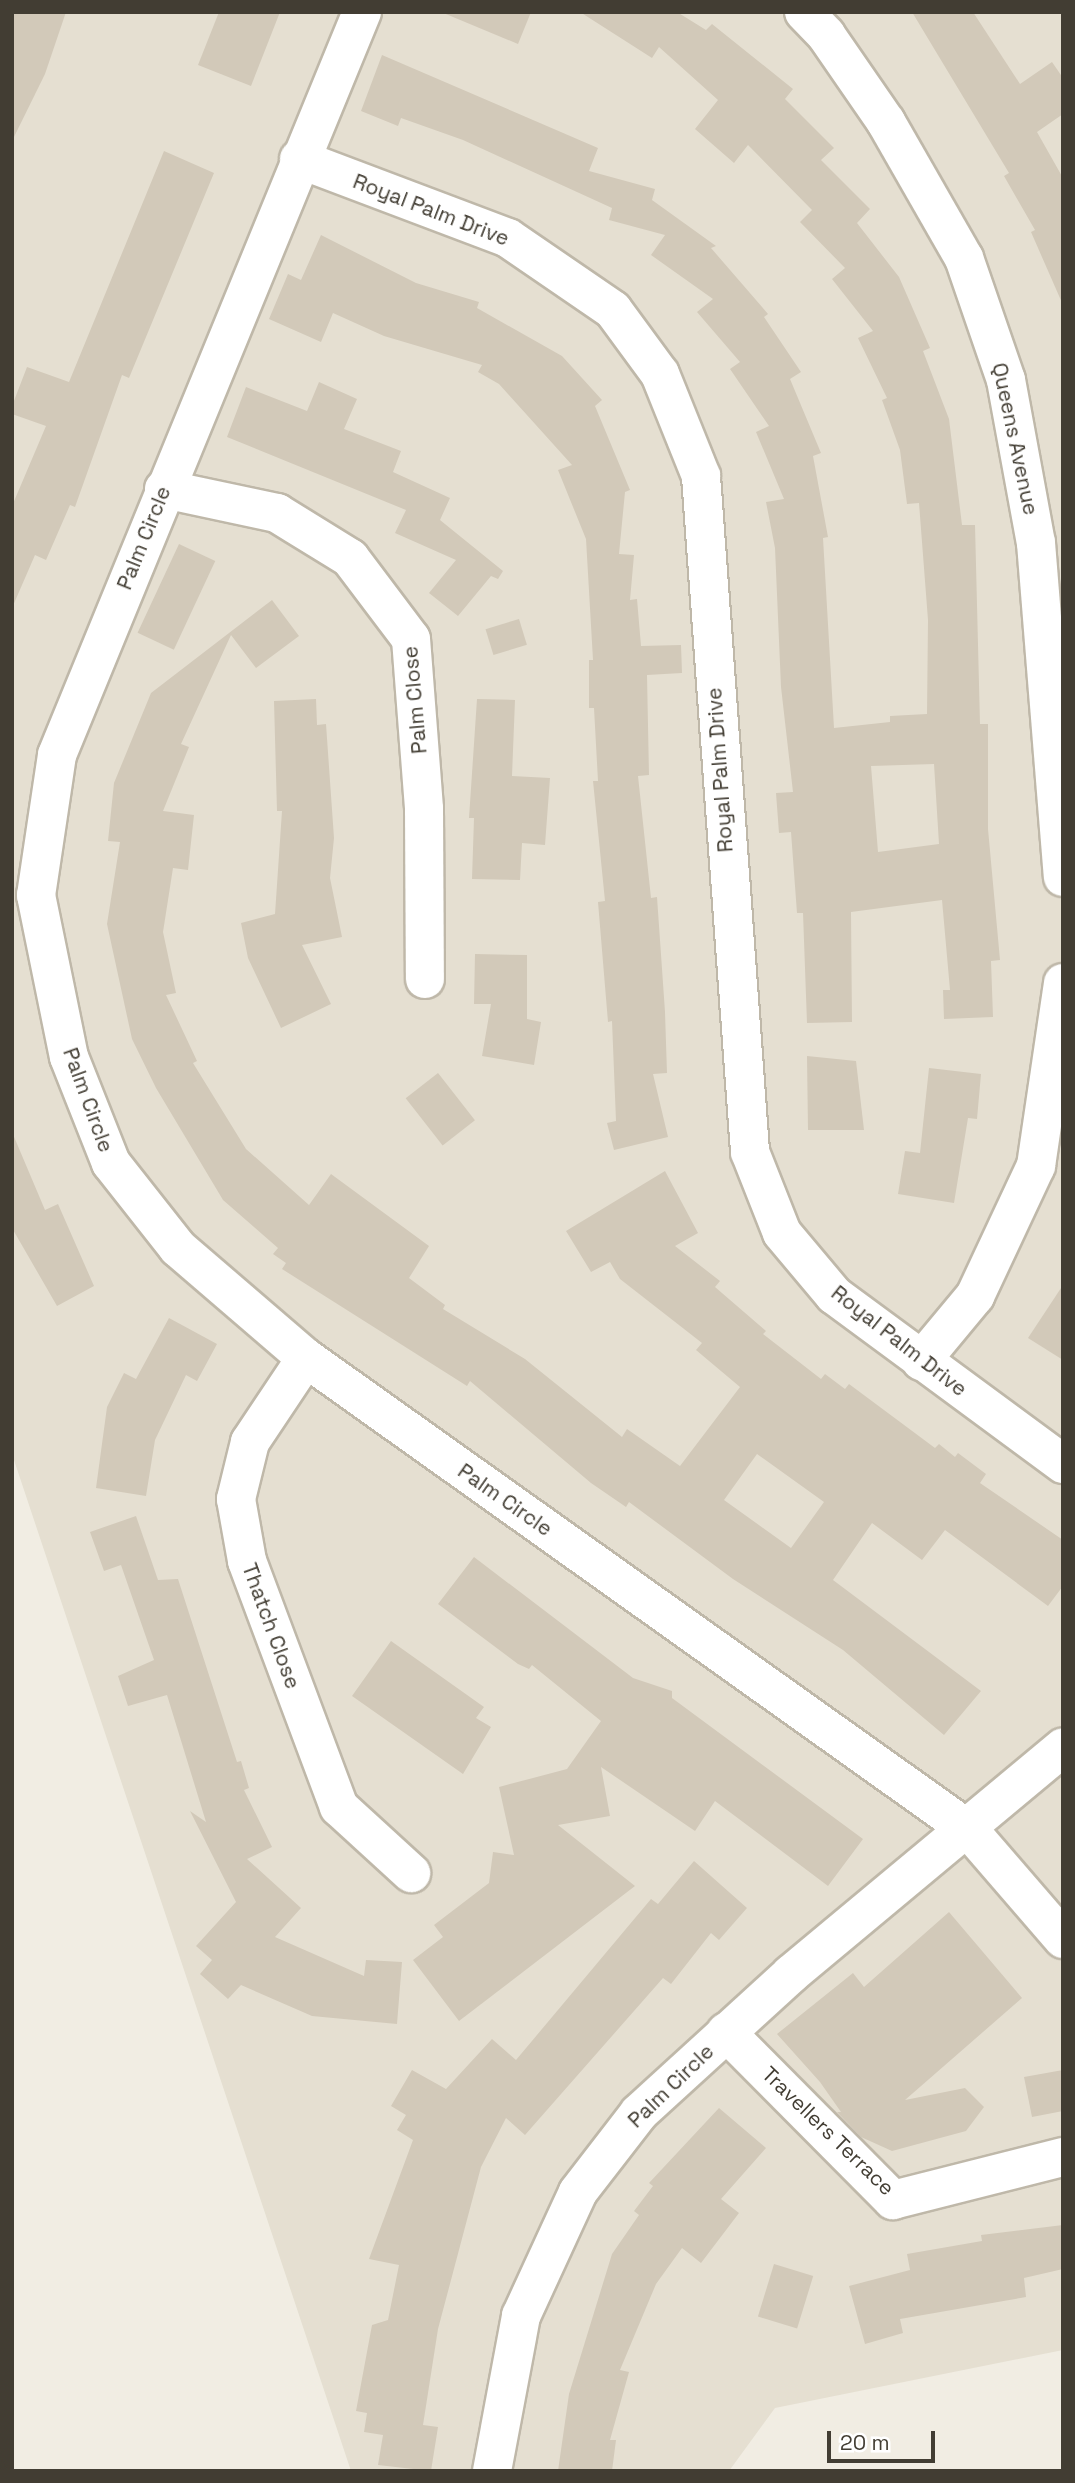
<!DOCTYPE html>
<style>
body{margin:0}
#map{position:relative;width:1075px;height:2483px;overflow:hidden;background:#f1ede3;font-family:"Space Grotesk",sans-serif}
div>[style]{position:absolute}
.residential>*{inset:0;background:#e5dfd1}
.building>*{inset:0;background:#d2c9b9;transform-origin:0 0}
.roads{filter:drop-shadow(2px 0 #bfb8a9) drop-shadow(-2px 0 #bfb8a9) drop-shadow(0 2px #bfb8a9) drop-shadow(0 -2px #bfb8a9)}
.minor>*{height:38px;margin:-19px;padding:0 19px;transform-origin:19px;border-radius:19px;background:#fff}
span{translate:-50% -50%;white-space:nowrap;text-align:center;line-height:1.15;-webkit-text-stroke:7px #fff;paint-order:stroke}
.street-label{font-size:21px;color:#423d33}
.frame{position:absolute;inset:0;border:14px solid #423d33;pointer-events:none}
.scale{position:absolute;left:827px;top:2431px;width:108px;height:32px;box-sizing:border-box;border:4px solid #423d33;border-top:0;padding-left:9px;font-size:21px;line-height:24px;white-space:nowrap;color:#423d33;-webkit-text-stroke:5px #fff;paint-order:stroke}
</style>
<div id="map">
<div class="residential">
<div style="clip-path:polygon(12px 12px,1063px 12px,1063px 2350px,775px 2408px,729px 2471px,351px 2471px,12px 1454px)"></div>
</div>
<div class="building">
<div style="clip-path:polygon(12px 12px,66px 12px,45px 74px,12px 141px)"></div>
<div style="clip-path:polygon(219px 12px,280px 12px,251px 86px,198px 65px)"></div>
<div style="clip-path:polygon(441px 12px,531px 12px,518px 44px)"></div>
<div style="clip-path:polygon(evenodd,580px 12px,677px 12px,706px 30px,712px 24px,793px 89px,785px 99px,834px 148px,821px 160px,870px 209px,857px 223px,899px 277px,930px 348px,923px 351px,949px 419px,962px 525px,975px 525px,980px 724px,988px 724px,988px 829px,1000px 960px,991px 961px,993px 1017px,944px 1019px,943px 990px,950px 990px,942px 900px,851px 912px,852px 1022px,807px 1023px,803px 913px,797px 913px,791px 832px,779px 833px,776px 793px,793px 792px,781px 687px,775px 548px,766px 502px,784px 499px,756px 432px,769px 426px,730px 369px,740px 362px,697px 312px,713px 299px,651px 255px,665px 235px,609px 220px,612px 208px,463px 140px,401px 118px,398px 126px,361px 111px,382px 55px,598px 148px,589px 171px,655px 189px,652px 200px,716px 246px,711px 248px,768px 314px,764px 317px,801px 372px,790px 379px,821px 453px,813px 456px,828px 537px,823px 538px,834px 728px,890px 722px,890px 716px,927px 714px,928px 620px,919px 503px,907px 504px,900px 450px,882px 400px,887px 398px,858px 338px,873px 331px,832px 279px,845px 268px,800px 222px,812px 210px,748px 145px,734px 163px,695px 129px,718px 100px,659px 47px,652px 58px,580px 12px,934px 764px,939px 844px,878px 852px,871px 766px,934px 764px)"></div>
<div style="clip-path:polygon(912px 12px,973px 12px,1020px 84px,1052px 62px,1063px 78px,1063px 114px,1037px 132px,1063px 178px,1063px 305px,1031px 232px,1035px 230px,1004px 176px,1009px 173px)"></div>
<div style="clip-path:polygon(164px 151px,214px 173px,129px 378px,122px 375px,75px 507px,70px 505px,46px 560px,35px 555px,12px 608px,12px 506px,46px 426px,12px 414px,12px 406px,27px 367px,69px 382px)"></div>
<div style="clip-path:polygon(321px 235px,416px 283px,479px 302px,477px 308px,562px 356px,602px 400px,595px 406px,630px 490px,625px 492px,619px 554px,634px 555px,630px 600px,637px 599px,641px 646px,681px 645px,682px 673px,647px 675px,649px 775px,638px 776px,651px 898px,657px 897px,665px 1012px,667px 1073px,653px 1074px,668px 1137px,614px 1150px,607px 1123px,616px 1121px,612px 1021px,608px 1022px,598px 902px,605px 901px,593px 781px,598px 781px,594px 708px,589px 708px,589px 660px,593px 660px,586px 539px,558px 470px,572px 465px,499px 384px,478px 372px,482px 365px,384px 336px,333px 313px,321px 342px,269px 319px,288px 274px,301px 280px)"></div>
<div style="clip-path:polygon(319px 382px,357px 399px,344px 429px,401px 451px,393px 472px,450px 498px,440px 520px,503px 571px,498px 579px,491px 576px,458px 616px,429px 593px,456px 560px,395px 533px,406px 510px,227px 437px,246px 387px,307px 411px)"></div>
<div style="left:179px;top:544px;width:40px;height:98px;rotate:25deg"></div>
<div style="clip-path:polygon(evenodd,272px 600px,299px 636px,256px 668px,231px 635px,181px 744px,189px 747px,163px 811px,194px 815px,188px 870px,173px 868px,163px 932px,176px 993px,166px 995px,197px 1061px,193px 1063px,246px 1149px,309px 1205px,331px 1174px,429px 1246px,409px 1278px,445px 1305px,443px 1309px,525px 1359px,622px 1437px,627px 1429px,680px 1466px,740px 1387px,696px 1350px,702px 1343px,620px 1279px,610px 1262px,591px 1272px,566px 1231px,665px 1171px,698px 1233px,675px 1246px,720px 1281px,715px 1287px,766px 1331px,763px 1334px,821px 1379px,825px 1374px,845px 1389px,849px 1384px,935px 1448px,939px 1444px,955px 1457px,958px 1453px,986px 1474px,980px 1483px,1063px 1540px,1063px 1586px,1048px 1606px,945px 1530px,922px 1560px,872px 1523px,833px 1580px,981px 1691px,944px 1735px,843px 1650px,733px 1579px,629px 1502px,626px 1507px,591px 1483px,470px 1381px,467px 1386px,282px 1269px,286px 1263px,273px 1254px,278px 1248px,223px 1200px,156px 1088px,132px 1039px,107px 924px,120px 842px,108px 841px,114px 783px,151px 693px,272px 600px,757px 1454px,824px 1502px,791px 1548px,724px 1500px,757px 1454px)"></div>
<div style="left:519px;top:619px;width:27px;height:35px;rotate:73deg"></div>
<div style="clip-path:polygon(316px 699px,317px 725px,326px 724px,334px 838px,330px 878px,342px 937px,302px 945px,331px 1004px,281px 1028px,248px 958px,241px 923px,275px 914px,282px 811px,277px 811px,274px 701px)"></div>
<div style="clip-path:polygon(477px 699px,515px 700px,512px 776px,550px 778px,545px 845px,522px 843px,520px 880px,472px 879px,474px 818px,469px 818px)"></div>
<div style="clip-path:polygon(475px 954px,527px 955px,527px 1019px,541px 1022px,534px 1065px,482px 1056px,491px 1004px,474px 1004px)"></div>
<div style="clip-path:polygon(807px 1056px,856px 1061px,864px 1130px,808px 1130px)"></div>
<div style="clip-path:polygon(929px 1068px,981px 1074px,977px 1119px,968px 1118px,954px 1203px,898px 1194px,905px 1151px,920px 1153px)"></div>
<div style="left:438px;top:1073px;width:60px;height:41px;rotate:52deg"></div>
<div style="clip-path:polygon(12px 1132px,45px 1210px,58px 1204px,94px 1286px,57px 1306px,12px 1228px)"></div>
<div style="clip-path:polygon(1063px 1285px,1063px 1360px,1028px 1338px)"></div>
<div style="clip-path:polygon(169px 1318px,217px 1344px,197px 1381px,186px 1375px,155px 1440px,146px 1496px,96px 1488px,107px 1407px,124px 1373px,136px 1379px)"></div>
<div style="clip-path:polygon(136px 1516px,158px 1580px,178px 1579px,237px 1762px,241px 1761px,249px 1788px,244px 1790px,272px 1847px,247px 1859px,301px 1908px,275px 1937px,364px 1976px,366px 1960px,402px 1962px,397px 2024px,312px 2016px,241px 1985px,228px 1999px,200px 1974px,212px 1960px,196px 1946px,236px 1902px,190px 1811px,206px 1822px,167px 1695px,128px 1706px,118px 1676px,154px 1660px,121px 1565px,104px 1571px,90px 1532px)"></div>
<div style="clip-path:polygon(474px 1557px,633px 1678px,672px 1691px,672px 1698px,863px 1839px,828px 1886px,715px 1801px,695px 1831px,601px 1767px,610px 1816px,558px 1825px,635px 1886px,459px 2021px,413px 1960px,443px 1937px,434px 1925px,489px 1883px,493px 1852px,514px 1855px,499px 1787px,567px 1769px,601px 1721px,532px 1665px,529px 1669px,518px 1664px,438px 1604px)"></div>
<div style="clip-path:polygon(391px 1641px,484px 1707px,476px 1718px,491px 1727px,463px 1774px,352px 1696px)"></div>
<div style="clip-path:polygon(694px 1861px,747px 1908px,719px 1940px,711px 1933px,671px 1984px,663px 1978px,525px 2135px,506px 2118px,481px 2167px,438px 2329px,423px 2425px,438px 2427px,431px 2471px,378px 2465px,383px 2435px,364px 2432px,367px 2413px,356px 2411px,372px 2325px,388px 2320px,399px 2265px,369px 2259px,413px 2140px,397px 2130px,406px 2115px,391px 2106px,412px 2070px,446px 2089px,492px 2039px,516px 2060px,651px 1899px,658px 1904px)"></div>
<div style="clip-path:polygon(949px 1912px,1022px 1998px,905px 2100px,965px 2088px,984px 2107px,966px 2131px,892px 2151px,861px 2137px,837px 2112px,841px 2112px,820px 2082px,777px 2034px,853px 1973px,864px 1987px)"></div>
<div style="clip-path:polygon(1063px 2070px,1063px 2111px,1032px 2117px,1024px 2077px)"></div>
<div style="clip-path:polygon(719px 2108px,766px 2148px,721px 2199px,739px 2213px,701px 2263px,682px 2248px,656px 2284px,620px 2370px,629px 2372px,610px 2440px,616px 2440px,612px 2471px,558px 2471px,569px 2394px,612px 2254px,639px 2215px,634px 2211px,653px 2186px,649px 2183px)"></div>
<div style="clip-path:polygon(1063px 2225px,1063px 2269px,1024px 2278px,1026px 2297px,900px 2319px,903px 2333px,865px 2344px,849px 2286px,910px 2270px,907px 2254px,982px 2241px,981px 2235px)"></div>
<div style="left:774px;top:2264px;width:41px;height:55px;rotate:17deg"></div>
</div>
<div class="roads">
<div class="minor">
<div style="left:362px;top:12px;width:803px;rotate:112.32deg"></div>
<div style="left:57px;top:755px;width:142px;rotate:98.5deg"></div>
<div style="left:36px;top:895px;width:165px;rotate:78.5deg"></div>
<div style="left:69px;top:1057px;width:114px;rotate:68.4deg"></div>
<div style="left:111px;top:1163px;width:108px;rotate:51.8deg"></div>
<div style="left:178px;top:1248px;width:169px;rotate:40.7deg"></div>
<div style="left:306px;top:1358px;width:814px;rotate:35.45deg"></div>
<div style="left:969px;top:1830px;width:144px;rotate:49.2deg"></div>
<div style="left:804px;top:12px;width:32px;rotate:46deg"></div>
<div style="left:826px;top:35px;width:106px;rotate:55.4deg"></div>
<div style="left:886px;top:122px;width:157px;rotate:60.2deg"></div>
<div style="left:964px;top:258px;width:129px;rotate:71deg"></div>
<div style="left:1006px;top:380px;width:166px;rotate:79.6deg"></div>
<div style="left:1036px;top:543px;width:335px;rotate:85.4deg"></div>
<div style="left:299px;top:159px;width:223px;rotate:20.7deg"></div>
<div style="left:508px;top:238px;width:127px;rotate:34.4deg"></div>
<div style="left:613px;top:310px;width:79px;rotate:53.7deg"></div>
<div style="left:660px;top:374px;width:110px;rotate:68.1deg"></div>
<div style="left:701px;top:476px;width:678px;rotate:85.85deg"></div>
<div style="left:750px;top:1152px;width:87px;rotate:68.4deg"></div>
<div style="left:782px;top:1233px;width:81px;rotate:50deg"></div>
<div style="left:834px;top:1295px;width:285px;rotate:36.4deg"></div>
<div style="left:164px;top:489px;width:116px;rotate:12deg"></div>
<div style="left:277px;top:513px;width:86px;rotate:31.7deg"></div>
<div style="left:350px;top:558px;width:101px;rotate:53deg"></div>
<div style="left:411px;top:639px;width:170px;rotate:85.6deg"></div>
<div style="left:424px;top:809px;width:170px;rotate:89.7deg"></div>
<div style="left:306px;top:1358px;width:101px;rotate:123.7deg"></div>
<div style="left:250px;top:1442px;width:59px;rotate:103.8deg"></div>
<div style="left:236px;top:1499px;width:63px;rotate:79.9deg"></div>
<div style="left:247px;top:1561px;width:263px;rotate:69.5deg"></div>
<div style="left:339px;top:1807px;width:98px;rotate:42.5deg"></div>
<div style="left:921px;top:1361px;width:85px;rotate:-50.3deg"></div>
<div style="left:975px;top:1296px;width:144px;rotate:-64.9deg"></div>
<div style="left:1036px;top:1166px;width:185px;rotate:-81.6deg"></div>
<div style="left:726px;top:2032px;width:237px;rotate:45.2deg"></div>
<div style="left:893px;top:2200px;width:175px;rotate:-14.2deg"></div>
<div style="left:492px;top:2471px;width:158px;rotate:-79.4deg"></div>
<div style="left:521px;top:2316px;width:136px;rotate:-65.3deg"></div>
<div style="left:578px;top:2192px;width:100px;rotate:-52.3deg"></div>
<div style="left:639px;top:2113px;width:206px;rotate:-42.4deg"></div>
<div style="left:791px;top:1974px;width:354px;rotate:-39.8deg"></div>
</div>
</div>
<div class="street-label">
<span style="left:431px;top:210px;rotate:21deg">Royal Palm Drive</span>
<span style="left:1015px;top:439px;rotate:78deg">Queens Avenue</span>
<span style="left:144px;top:538px;rotate:-68deg">Palm Circle</span>
<span style="left:415px;top:700px;rotate:-95deg">Palm Close</span>
<span style="left:720px;top:770px;rotate:-94deg">Royal Palm Drive</span>
<span style="left:88px;top:1100px;rotate:70deg">Palm Circle</span>
<span style="left:899px;top:1341px;rotate:38deg">Royal Palm Drive</span>
<span style="left:505px;top:1500px;rotate:35deg">Palm Circle</span>
<span style="left:271px;top:1626px;rotate:70deg">Thatch Close</span>
<span style="left:671px;top:2086px;rotate:-44deg">Palm Circle</span>
<span style="left:828px;top:2131px;rotate:44deg">Travellers Terrace</span>
</div>
<div class="frame"></div>
<div class="scale">20 m</div>
</div>
